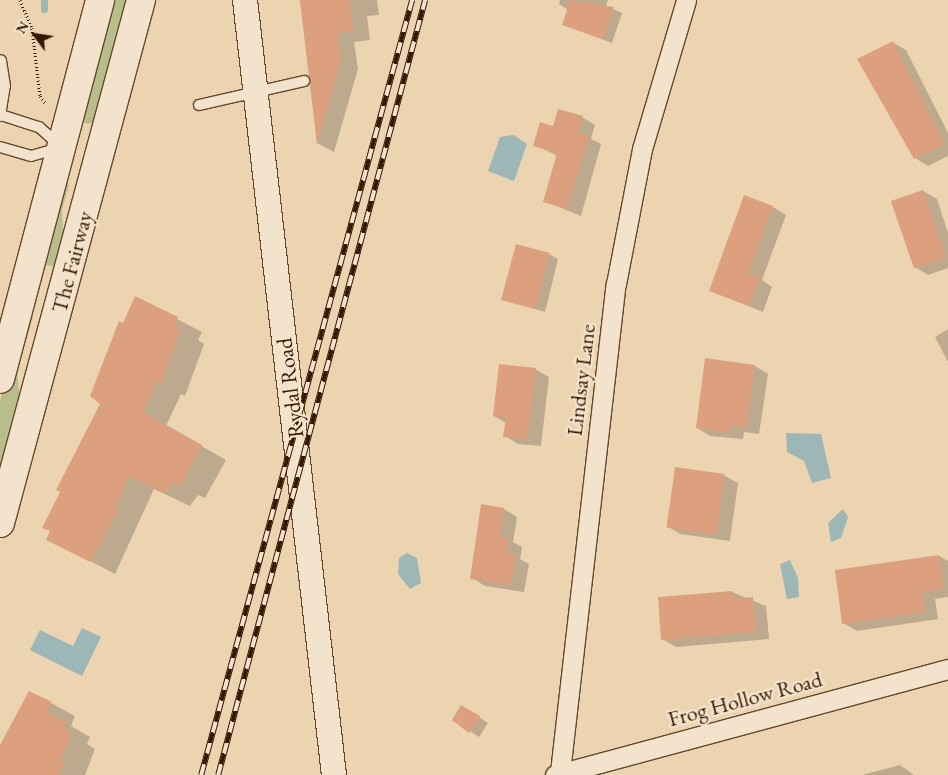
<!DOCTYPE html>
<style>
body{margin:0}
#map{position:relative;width:948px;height:775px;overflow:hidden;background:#edd4b1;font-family:"EB Garamond",serif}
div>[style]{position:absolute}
.green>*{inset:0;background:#b8bd8c}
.water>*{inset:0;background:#9db6b6}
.shadow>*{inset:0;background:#0003}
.stream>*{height:7px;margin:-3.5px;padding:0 3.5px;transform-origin:3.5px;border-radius:3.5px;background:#9db6b6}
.building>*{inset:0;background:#dda07e;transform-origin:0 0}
.path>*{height:3px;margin-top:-1.5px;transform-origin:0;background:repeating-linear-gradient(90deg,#361800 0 1px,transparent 0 3.5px)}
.roads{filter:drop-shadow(1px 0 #64472c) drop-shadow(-1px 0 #64472c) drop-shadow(0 1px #64472c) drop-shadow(0 -1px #64472c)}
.service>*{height:10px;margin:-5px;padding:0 5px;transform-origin:5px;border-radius:5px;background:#f3e3cc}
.minor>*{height:19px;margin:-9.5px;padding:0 9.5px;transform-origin:9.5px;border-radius:9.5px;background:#f3e3cc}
.tertiary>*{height:24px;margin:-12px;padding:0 12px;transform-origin:12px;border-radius:12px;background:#f3e3cc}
.secondary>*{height:28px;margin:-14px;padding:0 14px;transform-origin:14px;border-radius:14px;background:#f3e3cc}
.rail>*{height:5.5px;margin-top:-2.75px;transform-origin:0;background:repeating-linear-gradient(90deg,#f3e3cc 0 11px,#361800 0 22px);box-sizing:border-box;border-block:1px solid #361800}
span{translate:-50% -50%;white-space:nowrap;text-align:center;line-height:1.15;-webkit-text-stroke:4.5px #f3e3cc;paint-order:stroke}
.street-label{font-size:22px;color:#361800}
.north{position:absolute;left:10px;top:10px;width:50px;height:50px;-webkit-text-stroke:4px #f3e3cc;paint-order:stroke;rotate:301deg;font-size:14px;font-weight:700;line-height:20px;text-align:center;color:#361800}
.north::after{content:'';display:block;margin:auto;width:18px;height:22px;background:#361800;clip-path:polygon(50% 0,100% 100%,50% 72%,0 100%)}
</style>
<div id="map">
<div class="green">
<div style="clip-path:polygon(109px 0,129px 0,96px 121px,88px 124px,79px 121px)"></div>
<div style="clip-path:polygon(65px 180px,69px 185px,62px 210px,63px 235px,55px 266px,49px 266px,42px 263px)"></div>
<div style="clip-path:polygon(24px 313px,33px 317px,17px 371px,20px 399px,0 473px,0 401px)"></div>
</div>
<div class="water">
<div style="clip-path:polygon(514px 135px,527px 144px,514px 181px,488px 171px,500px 137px)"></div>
<div style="clip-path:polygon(786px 433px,821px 434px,831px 478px,812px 483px,804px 461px,787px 452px)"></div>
<div style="clip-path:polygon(843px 509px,848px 517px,841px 538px,831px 542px,828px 523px)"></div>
<div style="clip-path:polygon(407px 553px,417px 558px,421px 583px,410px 589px,398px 574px,399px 558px)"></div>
<div style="clip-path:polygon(790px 560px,798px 578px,799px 597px,787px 599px,780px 564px)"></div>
<div style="clip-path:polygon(82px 628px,101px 637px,82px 676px,30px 650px,40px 630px,73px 646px)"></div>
</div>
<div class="shadow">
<div style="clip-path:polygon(300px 0,377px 0,379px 15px,367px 16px,370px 40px,354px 42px,358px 69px,334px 152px,317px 143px)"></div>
<div style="clip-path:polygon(560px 0,608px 0,606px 6px,622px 13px,612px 43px,563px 25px,568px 10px,559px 4px)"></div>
<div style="clip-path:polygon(892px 42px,906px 50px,948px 133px,948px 156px,928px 166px,915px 158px)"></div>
<div style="clip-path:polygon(582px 117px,595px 125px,591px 139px,601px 144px,581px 216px,544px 201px,558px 156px,535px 145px,554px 128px)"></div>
<div style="clip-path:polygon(923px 191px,937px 199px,948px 233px,948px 268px,928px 275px,915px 267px)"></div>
<div style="clip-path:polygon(773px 207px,786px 215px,762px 280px,772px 287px,763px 312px,711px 291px)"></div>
<div style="clip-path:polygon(549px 254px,558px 259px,545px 312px,503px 299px)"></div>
<div style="clip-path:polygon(136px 298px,202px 332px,198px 340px,204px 344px,185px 396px,181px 394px,166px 426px,226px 460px,205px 498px,198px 495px,190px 506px,154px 489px,115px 574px,48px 539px,102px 404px)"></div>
<div style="clip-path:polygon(948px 329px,948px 362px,935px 337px)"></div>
<div style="clip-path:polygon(755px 366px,768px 374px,759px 434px,744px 432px,743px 439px,710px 436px,697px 428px)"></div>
<div style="clip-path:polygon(535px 369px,549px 377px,541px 446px,518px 444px,505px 436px,506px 423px,494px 416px)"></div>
<div style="clip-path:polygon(676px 468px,725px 476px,738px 483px,730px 541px,680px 534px,667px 526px)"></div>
<div style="clip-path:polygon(504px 509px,517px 517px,513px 542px,522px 547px,520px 559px,529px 564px,524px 592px,485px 586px,472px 578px)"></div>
<div style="clip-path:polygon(939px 556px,948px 561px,948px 597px,935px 599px,938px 619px,857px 631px,843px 623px)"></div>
<div style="clip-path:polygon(732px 592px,766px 606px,769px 639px,676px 647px,662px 639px)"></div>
<div style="clip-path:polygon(51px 703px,75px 716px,71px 726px,90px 737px,87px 744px,95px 749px,85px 775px,0 775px,0 758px)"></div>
<div style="clip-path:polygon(470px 711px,488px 723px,479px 737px,453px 720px)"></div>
<div style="clip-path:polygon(900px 765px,914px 775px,862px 775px)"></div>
</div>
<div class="stream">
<div style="left:44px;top:9px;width:9px;rotate:-90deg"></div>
</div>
<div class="building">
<div style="clip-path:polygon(300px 0,349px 0,353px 31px,337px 33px,341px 58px,317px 144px)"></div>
<div style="clip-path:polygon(570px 0,614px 7px,603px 39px,562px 25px)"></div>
<div style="clip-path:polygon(893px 41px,945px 144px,914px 159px,857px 59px)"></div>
<div style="clip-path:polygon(558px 109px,583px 116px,578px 132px,589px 135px,567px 209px,543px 202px,557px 153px,533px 146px,540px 122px,553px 126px)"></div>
<div style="left:923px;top:190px;width:71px;height:34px;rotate:71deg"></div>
<div style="clip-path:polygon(744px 195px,773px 206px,748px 273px,760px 278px,749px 306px,709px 291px)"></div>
<div style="left:516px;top:244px;width:35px;height:58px;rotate:15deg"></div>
<div style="clip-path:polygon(135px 296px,178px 317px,174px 326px,181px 329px,161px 383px,157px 381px,143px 412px,202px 445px,181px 486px,174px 482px,165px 493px,130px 476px,115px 507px,119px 509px,90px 562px,46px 540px,50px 531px,42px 528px,60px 492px,56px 490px,100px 404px,90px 396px,119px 321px,123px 323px)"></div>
<div style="clip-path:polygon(705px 358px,755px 365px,746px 428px,731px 426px,730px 433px,696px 428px)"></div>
<div style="clip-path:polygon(499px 364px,536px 368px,527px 439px,503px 437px,506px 418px,493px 416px)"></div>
<div style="left:675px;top:467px;width:50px;height:61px;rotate:8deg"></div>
<div style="clip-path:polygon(481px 504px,504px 508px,500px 536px,509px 538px,506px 553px,516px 555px,511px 585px,470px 579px)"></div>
<div style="clip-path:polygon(939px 555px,944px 589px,922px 592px,925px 612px,842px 624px,835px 570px)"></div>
<div style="clip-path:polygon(732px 591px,733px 599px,753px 597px,756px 632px,661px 640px,658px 597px)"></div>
<div style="clip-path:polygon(29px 691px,52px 702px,47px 713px,67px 722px,64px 730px,72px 734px,60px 759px,65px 762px,59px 775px,0 775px,0 745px)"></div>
<div style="clip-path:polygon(461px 705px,480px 716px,469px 733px,452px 720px)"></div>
</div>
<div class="path">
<div style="left:20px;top:0;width:30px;rotate:67deg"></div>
<div style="left:32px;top:28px;width:68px;rotate:83.3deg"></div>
<div style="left:40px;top:96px;width:10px;rotate:53deg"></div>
</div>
<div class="roads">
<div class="service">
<div style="left:199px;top:105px;width:108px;rotate:-12.9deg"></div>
<div style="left:1px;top:115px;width:40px;rotate:18deg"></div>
<div style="left:39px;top:127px;width:27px;rotate:42deg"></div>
<div style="left:0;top:116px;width:30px;rotate:-81deg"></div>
<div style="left:5px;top:86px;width:26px;rotate:-99deg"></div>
<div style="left:0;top:147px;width:32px;rotate:16deg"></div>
<div style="left:31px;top:156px;width:29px;rotate:-16deg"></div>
</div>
<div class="minor">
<div style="left:560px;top:772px;width:491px;rotate:-83.5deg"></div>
<div style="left:616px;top:284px;width:137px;rotate:-79.1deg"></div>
<div style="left:642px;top:149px;width:155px;rotate:-73.5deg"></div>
<div style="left:555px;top:775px;width:407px;rotate:-15.1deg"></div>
</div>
<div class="tertiary">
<div style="left:245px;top:0;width:780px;rotate:83.45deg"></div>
</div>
<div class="secondary">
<div style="left:0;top:379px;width:392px;rotate:-75.2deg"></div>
<div style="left:0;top:523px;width:542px;rotate:-74.91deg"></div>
</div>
</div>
<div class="rail">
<div style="left:201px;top:775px;width:803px;rotate:-74.77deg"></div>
<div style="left:218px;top:775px;width:802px;rotate:-75.05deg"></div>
</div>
<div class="street-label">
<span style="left:72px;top:262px;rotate:-75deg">The Fairway</span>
<span style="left:581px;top:380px;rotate:-83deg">Lindsay Lane</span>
<span style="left:290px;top:388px;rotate:-97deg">Rydal Road</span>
<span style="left:745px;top:699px;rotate:-15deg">Frog Hollow Road</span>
</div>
<div class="north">N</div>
</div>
